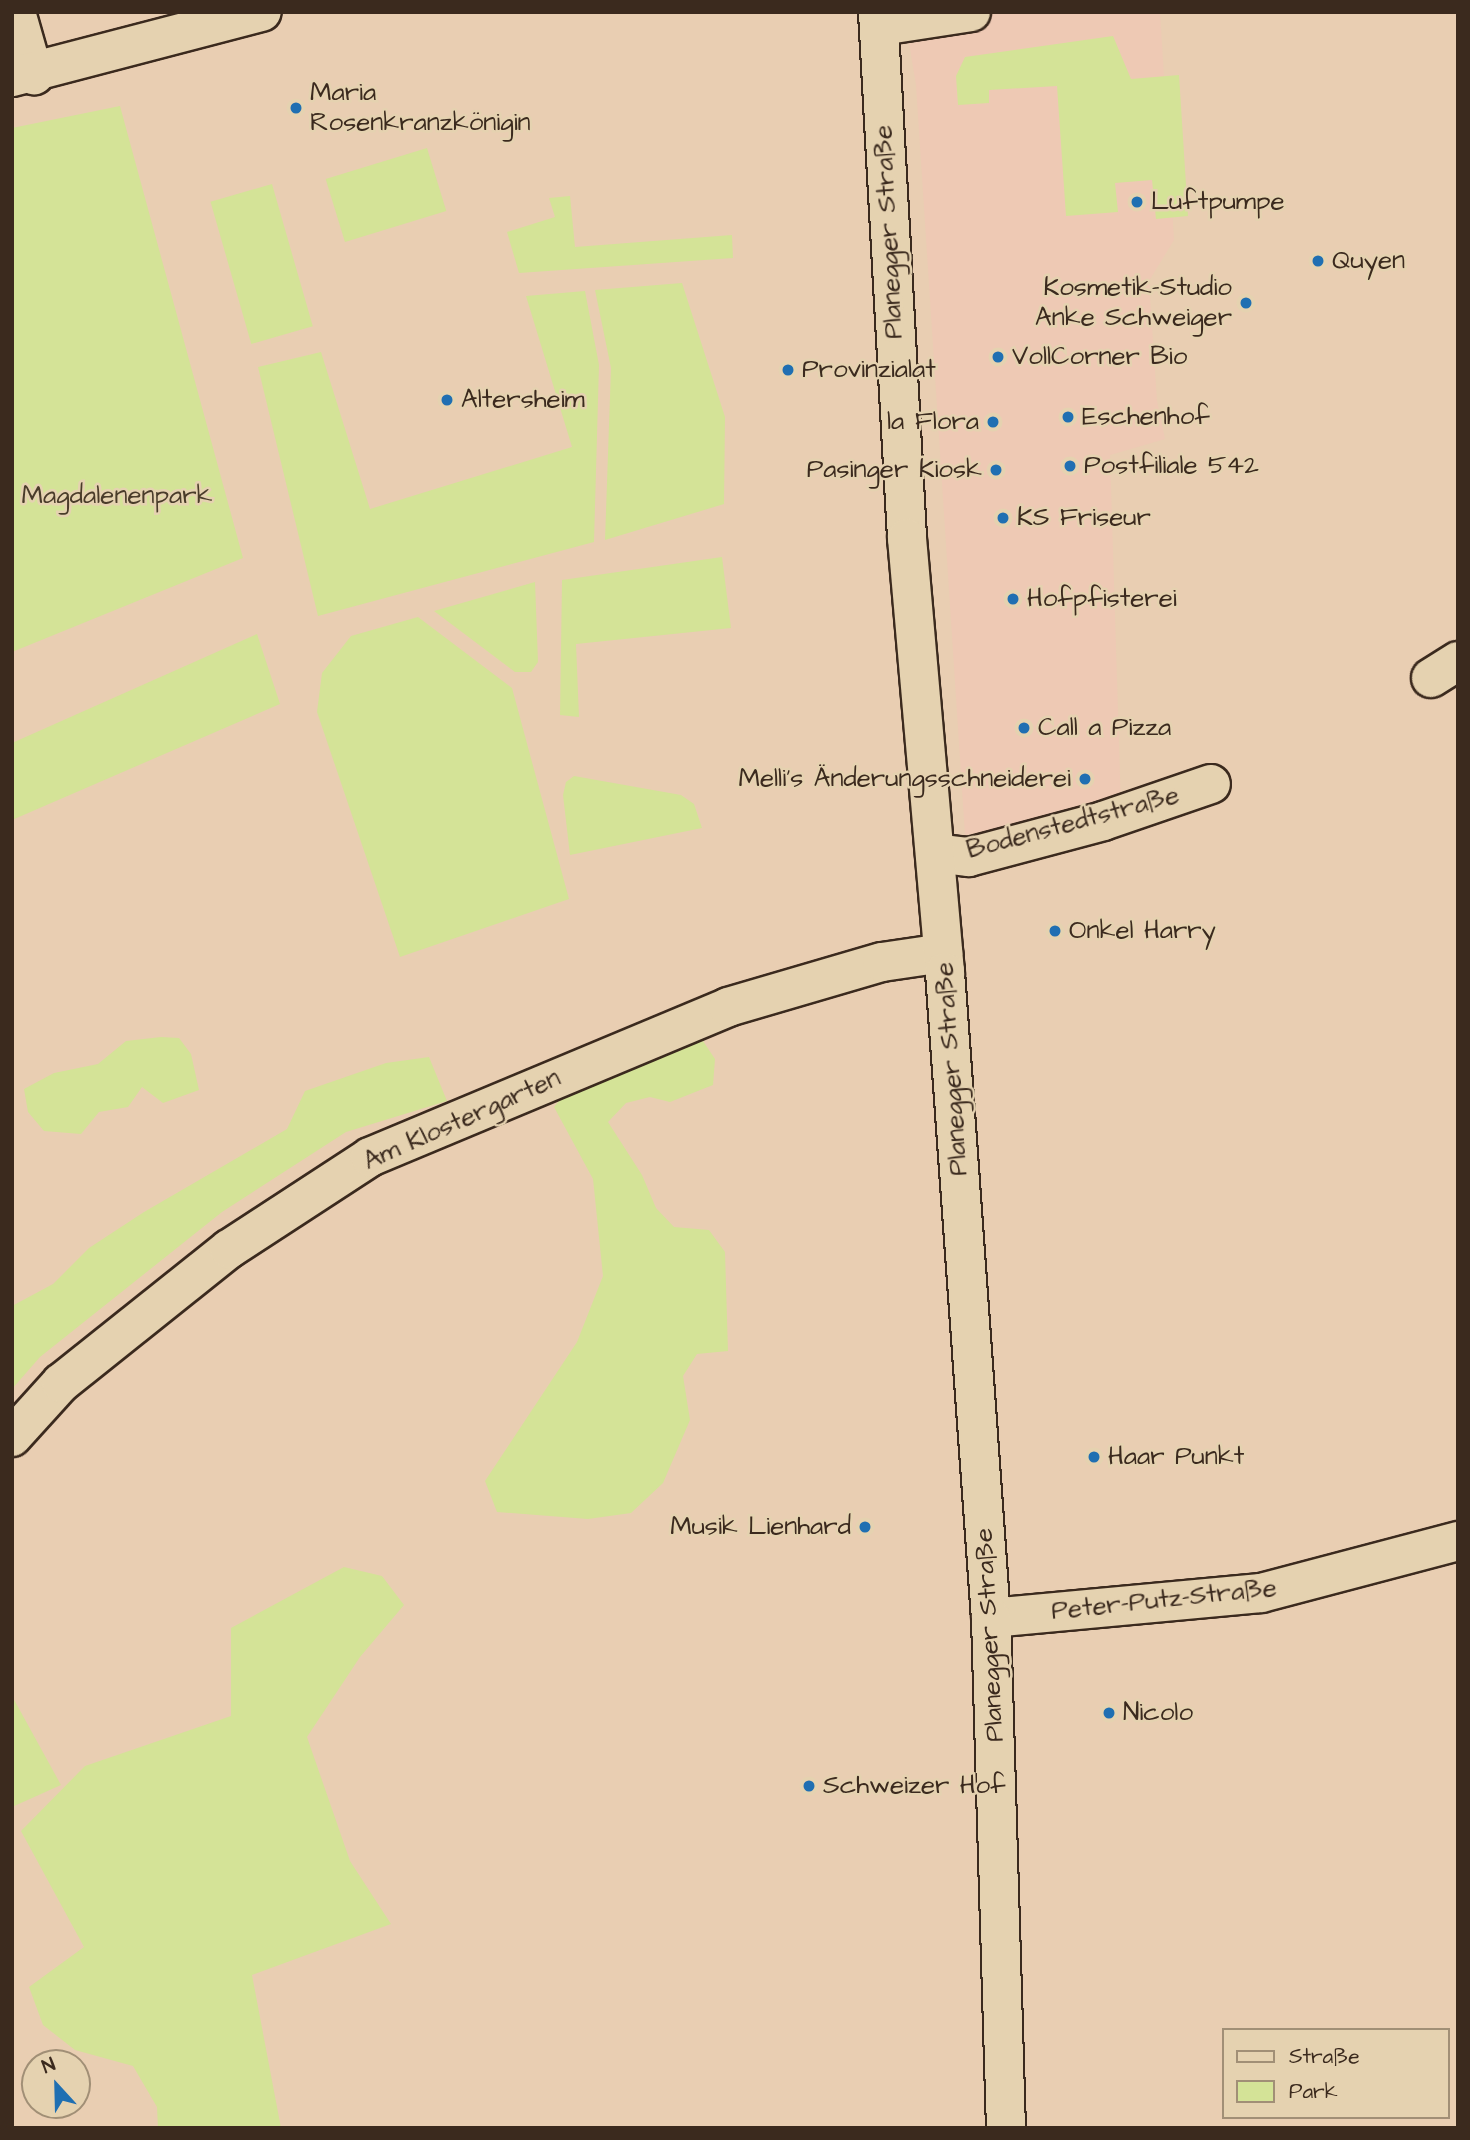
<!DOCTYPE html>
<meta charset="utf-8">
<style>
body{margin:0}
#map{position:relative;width:1470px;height:2140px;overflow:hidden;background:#e9ceb2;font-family:"Architects Daughter",sans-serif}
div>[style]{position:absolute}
.built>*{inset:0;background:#eec9b4}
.green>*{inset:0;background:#d4e397;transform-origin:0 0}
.roads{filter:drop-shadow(2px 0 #3b2a1e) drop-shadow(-2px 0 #3b2a1e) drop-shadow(0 2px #3b2a1e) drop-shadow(0 -2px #3b2a1e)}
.minor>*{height:38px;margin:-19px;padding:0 19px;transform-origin:19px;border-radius:19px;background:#e5d2b0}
.secondary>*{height:38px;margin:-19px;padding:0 19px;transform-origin:19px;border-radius:19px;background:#e5d2b0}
.dots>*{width:19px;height:19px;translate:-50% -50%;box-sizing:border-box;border:4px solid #e5d2b0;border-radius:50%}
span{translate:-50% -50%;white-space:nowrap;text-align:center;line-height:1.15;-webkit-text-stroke:5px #e5d2b0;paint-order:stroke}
.poi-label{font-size:26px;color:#3b2a1e}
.left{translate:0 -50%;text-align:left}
.right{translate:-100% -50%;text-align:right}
.street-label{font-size:26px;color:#3b2a1e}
.park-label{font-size:26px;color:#4a3c2a}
.frame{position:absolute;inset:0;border:14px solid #3b2a1e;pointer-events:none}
.legend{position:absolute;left:1222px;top:2028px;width:228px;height:91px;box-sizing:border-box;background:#e5d2b0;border:2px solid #a18f76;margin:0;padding:9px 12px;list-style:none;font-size:21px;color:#3b2a1e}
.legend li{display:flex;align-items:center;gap:14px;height:35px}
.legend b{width:35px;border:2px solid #a18f76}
.north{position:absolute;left:21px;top:2049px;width:70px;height:70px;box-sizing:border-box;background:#e5d2b0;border:2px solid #a18f76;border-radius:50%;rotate:338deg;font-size:19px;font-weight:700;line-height:28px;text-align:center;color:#3b2a1e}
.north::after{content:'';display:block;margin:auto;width:24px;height:32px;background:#1f6fb2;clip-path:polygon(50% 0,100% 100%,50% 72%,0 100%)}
</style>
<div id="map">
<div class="built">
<div style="clip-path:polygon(904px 12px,1160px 12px,1174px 240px,1149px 281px,1157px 401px,1165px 439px,1110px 455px,1121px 808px,965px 835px,916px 85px)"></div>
</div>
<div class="green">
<div style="clip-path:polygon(1113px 36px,1131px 79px,1179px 75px,1188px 216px,1156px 219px,1152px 180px,1115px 183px,1118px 212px,1066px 216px,1057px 86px,989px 90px,989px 103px,958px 105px,956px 76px,965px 57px)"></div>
<div style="clip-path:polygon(120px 106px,243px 558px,12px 652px,12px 128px)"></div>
<div style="left:427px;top:148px;width:66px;height:106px;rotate:73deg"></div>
<div style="left:272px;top:184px;width:148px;height:64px;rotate:74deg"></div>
<div style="clip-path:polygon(570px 196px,575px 247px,732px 235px,733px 258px,519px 273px,507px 232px,555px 217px,549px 198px)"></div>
<div style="clip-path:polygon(682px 283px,725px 417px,724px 504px,605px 540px,611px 368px,595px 290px)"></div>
<div style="clip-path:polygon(585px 291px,599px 365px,594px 542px,318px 616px,258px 367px,321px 352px,370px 509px,572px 447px,526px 296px)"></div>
<div style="clip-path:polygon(722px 557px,731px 628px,576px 644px,579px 717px,560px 715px,562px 580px)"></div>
<div style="clip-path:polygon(535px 582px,538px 662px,531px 672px,515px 672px,434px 611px)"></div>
<div style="clip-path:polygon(418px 617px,512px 688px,569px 899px,400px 957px,317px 712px,322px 673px,351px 636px)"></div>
<div style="clip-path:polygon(257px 634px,280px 704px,12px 820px,12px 743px)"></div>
<div style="clip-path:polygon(574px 776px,681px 795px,694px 804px,702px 828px,570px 855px,563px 795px,566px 782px)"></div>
<div style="clip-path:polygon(161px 1037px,179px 1038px,191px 1054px,199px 1090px,163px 1103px,142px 1087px,128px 1107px,99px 1112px,81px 1134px,44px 1131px,28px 1112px,24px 1089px,54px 1073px,98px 1064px,126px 1041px)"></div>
<div style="clip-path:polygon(703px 1041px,715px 1059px,713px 1085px,670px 1102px,650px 1097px,626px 1103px,608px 1122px,642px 1175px,656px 1208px,674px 1227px,709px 1230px,725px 1252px,728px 1351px,697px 1354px,683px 1376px,690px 1420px,663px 1483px,631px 1513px,588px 1519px,497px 1512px,485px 1481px,577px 1342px,603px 1276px,593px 1179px,554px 1107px,574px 1082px)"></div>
<div style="clip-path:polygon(429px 1057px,447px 1101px,346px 1132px,222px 1212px,40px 1357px,12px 1389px,12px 1306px,53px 1284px,89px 1248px,144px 1212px,287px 1129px,305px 1091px,386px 1063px)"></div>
<div style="clip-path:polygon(344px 1567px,382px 1576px,404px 1605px,360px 1657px,307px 1737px,350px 1861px,391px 1924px,252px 1975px,281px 2128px,158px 2128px,157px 2107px,133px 2066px,75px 2050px,43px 2025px,29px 1987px,84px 1947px,21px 1831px,85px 1766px,231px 1716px,231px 1628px)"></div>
<div style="clip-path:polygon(12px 1696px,61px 1785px,12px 1807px)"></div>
</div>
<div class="roads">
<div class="minor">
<div style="left:16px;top:12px;width:66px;rotate:74.1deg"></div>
<div style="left:880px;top:26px;width:92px;rotate:-8.7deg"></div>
<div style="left:12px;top:77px;width:258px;rotate:-14.6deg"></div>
<div style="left:1431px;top:678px;width:32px;rotate:-32deg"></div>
<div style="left:935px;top:853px;width:34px;rotate:7deg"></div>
<div style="left:969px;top:857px;width:139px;rotate:-15deg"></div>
<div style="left:1103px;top:821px;width:114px;rotate:-18.9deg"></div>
<div style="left:12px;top:1437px;width:73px;rotate:-47.8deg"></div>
<div style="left:61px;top:1383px;width:215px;rotate:-38.6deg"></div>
<div style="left:229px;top:1249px;width:168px;rotate:-33.1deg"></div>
<div style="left:370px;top:1157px;width:388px;rotate:-22.7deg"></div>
<div style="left:728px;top:1007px;width:160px;rotate:-16.3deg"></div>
<div style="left:882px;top:962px;width:62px;rotate:-8.4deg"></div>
<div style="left:991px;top:1618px;width:271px;rotate:-5.3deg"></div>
<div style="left:1261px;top:1593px;width:204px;rotate:-14.8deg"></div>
</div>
<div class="secondary">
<div style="left:878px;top:12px;width:527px;rotate:86.84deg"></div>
<div style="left:907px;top:538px;width:436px;rotate:85deg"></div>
<div style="left:945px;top:972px;width:648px;rotate:85.93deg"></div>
<div style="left:991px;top:1618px;width:510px;rotate:88.32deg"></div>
</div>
</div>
<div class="dots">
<div style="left:296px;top:108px;background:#1f6fb2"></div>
<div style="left:1137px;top:202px;background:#1f6fb2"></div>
<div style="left:1318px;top:261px;background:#1f6fb2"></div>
<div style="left:1246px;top:303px;background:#1f6fb2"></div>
<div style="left:998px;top:357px;background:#1f6fb2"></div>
<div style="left:788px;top:370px;background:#1f6fb2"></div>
<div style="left:447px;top:400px;background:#1f6fb2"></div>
<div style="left:1068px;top:417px;background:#1f6fb2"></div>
<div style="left:993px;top:422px;background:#1f6fb2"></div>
<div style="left:1070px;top:466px;background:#1f6fb2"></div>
<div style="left:996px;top:470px;background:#1f6fb2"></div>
<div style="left:1003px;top:518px;background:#1f6fb2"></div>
<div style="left:1013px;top:599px;background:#1f6fb2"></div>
<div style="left:1024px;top:728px;background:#1f6fb2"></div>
<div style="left:1085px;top:779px;background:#1f6fb2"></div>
<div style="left:1055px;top:931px;background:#1f6fb2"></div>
<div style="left:1094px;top:1457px;background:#1f6fb2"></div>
<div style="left:865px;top:1527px;background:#1f6fb2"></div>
<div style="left:1109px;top:1713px;background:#1f6fb2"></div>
<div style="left:809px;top:1786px;background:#1f6fb2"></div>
</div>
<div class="poi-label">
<span class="left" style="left:310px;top:108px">Maria<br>Rosenkranzkönigin</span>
<span class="left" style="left:1151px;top:202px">Luftpumpe</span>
<span class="left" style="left:1332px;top:261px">Quyen</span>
<span class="right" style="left:1232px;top:303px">Kosmetik-Studio<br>Anke Schweiger</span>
<span class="left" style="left:1012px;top:357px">VollCorner Bio</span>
<span class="left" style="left:802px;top:370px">Provinzialat</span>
<span class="left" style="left:461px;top:400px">Altersheim</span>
<span class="left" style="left:1082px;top:417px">Eschenhof</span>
<span class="right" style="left:979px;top:422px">la Flora</span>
<span class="left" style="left:1084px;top:466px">Postfiliale 542</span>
<span class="right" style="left:982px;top:470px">Pasinger Kiosk</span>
<span class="left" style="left:1017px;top:518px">KS Friseur</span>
<span class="left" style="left:1027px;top:599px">Hofpfisterei</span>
<span class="left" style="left:1038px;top:728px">Call a Pizza</span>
<span class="right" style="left:1071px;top:779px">Melli's Änderungsschneiderei</span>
<span class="left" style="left:1069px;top:931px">Onkel Harry</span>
<span class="left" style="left:1108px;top:1457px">Haar Punkt</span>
<span class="right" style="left:851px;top:1527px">Musik Lienhard</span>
<span class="left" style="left:1123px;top:1713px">Nicolo</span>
<span class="left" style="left:823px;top:1786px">Schweizer Hof</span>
</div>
<div class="street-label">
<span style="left:889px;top:232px;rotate:-93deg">Planegger Straße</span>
<span style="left:1073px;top:823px;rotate:-15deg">Bodenstedtstraße</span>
<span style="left:952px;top:1069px;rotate:-94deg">Planegger Straße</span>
<span style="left:462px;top:1120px;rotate:-24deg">Am Klostergarten</span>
<span style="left:1164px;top:1600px;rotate:-6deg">Peter-Putz-Straße</span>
<span style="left:990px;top:1635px;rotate:-93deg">Planegger Straße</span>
</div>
<div class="park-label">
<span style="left:117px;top:496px">Magdalenenpark</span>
</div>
<div class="frame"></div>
<ul class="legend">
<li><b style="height:9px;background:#e5d2b0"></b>Straße</li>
<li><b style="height:19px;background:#d4e397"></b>Park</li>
</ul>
<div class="north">N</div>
</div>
